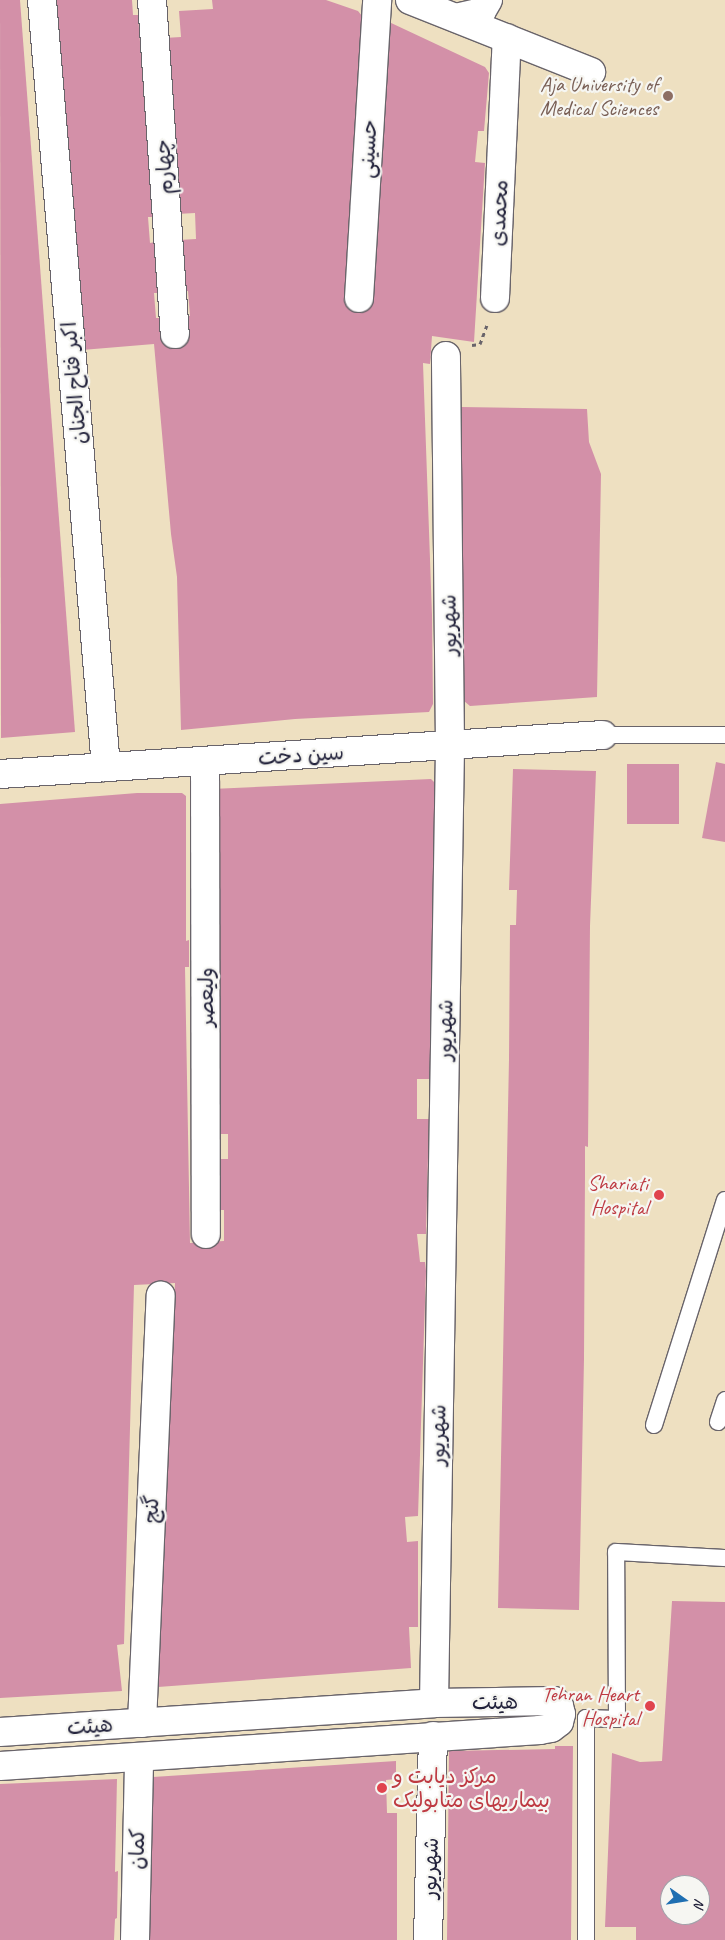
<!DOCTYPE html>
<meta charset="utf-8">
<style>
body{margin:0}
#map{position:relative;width:725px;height:1940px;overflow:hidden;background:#eee0c1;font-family:Caveat,"Playpen Sans Arabic",sans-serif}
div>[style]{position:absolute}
.building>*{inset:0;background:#d390a8;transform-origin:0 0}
.path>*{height:3px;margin-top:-1.5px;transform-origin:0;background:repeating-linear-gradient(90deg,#69646a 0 4px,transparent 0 8px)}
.roads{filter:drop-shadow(1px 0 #69646a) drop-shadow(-1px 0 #69646a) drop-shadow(0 1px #69646a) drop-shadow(0 -1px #69646a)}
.service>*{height:16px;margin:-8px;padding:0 8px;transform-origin:8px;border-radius:8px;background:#fff}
.minor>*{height:28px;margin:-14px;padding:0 14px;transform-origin:14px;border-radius:14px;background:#fff}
.tertiary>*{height:28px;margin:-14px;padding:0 14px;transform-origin:14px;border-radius:14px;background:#fff}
.dots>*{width:14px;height:14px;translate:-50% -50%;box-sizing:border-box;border:2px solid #f6f6f2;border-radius:50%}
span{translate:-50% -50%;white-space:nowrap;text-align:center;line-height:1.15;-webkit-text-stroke:4.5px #f6f6f2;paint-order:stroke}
.education-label{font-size:21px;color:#785e54}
.right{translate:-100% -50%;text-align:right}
.street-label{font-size:21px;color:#22223b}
.health-label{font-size:21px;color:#be3a42}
.left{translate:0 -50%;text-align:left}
.north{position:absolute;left:660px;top:1875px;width:50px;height:50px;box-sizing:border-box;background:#f6f6f2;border:1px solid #a1a1a9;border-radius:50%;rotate:103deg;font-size:14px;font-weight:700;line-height:20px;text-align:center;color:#22223b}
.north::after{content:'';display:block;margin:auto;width:18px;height:22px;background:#1f6fb2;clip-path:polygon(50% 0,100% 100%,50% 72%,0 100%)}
</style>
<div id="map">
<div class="building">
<div style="clip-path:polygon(0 0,20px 0,75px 732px,1px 738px)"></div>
<div style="clip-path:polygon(55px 0,132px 0,133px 15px,138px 15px,153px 217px,148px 217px,150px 243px,155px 242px,159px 293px,154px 293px,156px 318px,161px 318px,163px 343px,187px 341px,185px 316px,190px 316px,188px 291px,183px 291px,179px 240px,196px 239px,195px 213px,177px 214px,164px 38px,181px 37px,179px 11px,213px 9px,212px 0,326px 0,358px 11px,362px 16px,344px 301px,371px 304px,389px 22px,485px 67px,489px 73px,484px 131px,478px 131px,475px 162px,485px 163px,474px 342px,432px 336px,430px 364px,423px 363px,432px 615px,433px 704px,429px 712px,295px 719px,181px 730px,177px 577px,171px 534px,154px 344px,82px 350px)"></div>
<div style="clip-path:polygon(461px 407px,587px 409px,589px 442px,601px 474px,597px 697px,470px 706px,464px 701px,457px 476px,461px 476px)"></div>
<div style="clip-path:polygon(716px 762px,725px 764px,725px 842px,702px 838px)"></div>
<div style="left:627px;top:764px;width:52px;height:60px"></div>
<div style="clip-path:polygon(513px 769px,596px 771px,590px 926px,588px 1147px,585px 1146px,585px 1175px,584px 1359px,579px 1610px,498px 1608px,509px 1059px,510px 925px,516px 925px,517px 890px,509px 890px)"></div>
<div style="clip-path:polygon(431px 779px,435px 783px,430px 1079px,417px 1079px,417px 1119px,429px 1119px,426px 1234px,417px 1234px,420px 1262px,425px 1262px,426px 1271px,418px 1516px,405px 1517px,407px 1542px,418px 1541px,418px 1627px,409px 1627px,411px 1668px,158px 1687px,175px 1283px,134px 1285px,124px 1644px,117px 1645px,122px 1691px,0 1698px,0 804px,137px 793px,182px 793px,186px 796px,186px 941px,189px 940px,189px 967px,185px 967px,190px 1243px,224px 1241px,224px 1210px,215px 1210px,215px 1159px,228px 1159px,228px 1134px,216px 1134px,213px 859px,219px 859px,219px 830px,212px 789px)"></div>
<div style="clip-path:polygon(evenodd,672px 1601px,725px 1602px,725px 1940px,636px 1940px,636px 1927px,605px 1927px,612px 1753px,640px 1762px,662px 1761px,672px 1601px,670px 1885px,700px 1885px,700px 1915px,670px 1915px,670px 1885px)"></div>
<div style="clip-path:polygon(555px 1746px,573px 1746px,571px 1940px,447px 1940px,449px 1751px,555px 1749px)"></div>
<div style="clip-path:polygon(396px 1761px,396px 1779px,386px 1780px,387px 1813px,397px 1813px,397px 1940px,149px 1940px,153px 1777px)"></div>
<div style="clip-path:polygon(117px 1779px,115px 1872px,118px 1871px,117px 1918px,115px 1919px,114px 1940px,0 1940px,0 1784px)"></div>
</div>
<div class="path">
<div style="left:472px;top:345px;width:8px;rotate:-7deg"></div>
<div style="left:480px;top:344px;width:20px;rotate:-70deg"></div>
</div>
<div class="roads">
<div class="service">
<div style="left:603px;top:735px;width:122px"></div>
<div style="left:718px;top:1422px;width:23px;rotate:-72deg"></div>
<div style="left:654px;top:1425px;width:236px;rotate:-72.5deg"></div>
<div style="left:586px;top:1940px;width:222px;rotate:-90deg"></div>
<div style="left:586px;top:1718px;width:31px;rotate:2deg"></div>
<div style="left:617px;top:1719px;width:167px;rotate:-90.3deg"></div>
<div style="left:616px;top:1552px;width:109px;rotate:3.2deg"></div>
</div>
<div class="minor">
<div style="left:42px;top:0;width:770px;rotate:85.23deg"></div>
<div style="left:152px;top:0;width:335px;rotate:86.1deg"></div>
<div style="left:359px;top:298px;width:299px;rotate:-86.5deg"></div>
<div style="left:495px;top:298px;width:260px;rotate:-87.4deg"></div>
<div style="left:205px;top:761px;width:473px;rotate:89.9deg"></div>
<div style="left:434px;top:1703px;width:958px;rotate:-89.04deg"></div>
<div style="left:450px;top:745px;width:389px;rotate:-90.6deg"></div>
<div style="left:142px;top:1723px;width:428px;rotate:-87.5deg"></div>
<div style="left:135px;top:1940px;width:183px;rotate:-88.7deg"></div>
<div style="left:428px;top:1940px;width:204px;rotate:-88.6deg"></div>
</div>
<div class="tertiary">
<div style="left:410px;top:0;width:195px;rotate:21.7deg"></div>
<div style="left:456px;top:18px;width:26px;rotate:-13deg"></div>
<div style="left:481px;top:12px;width:14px;rotate:-60deg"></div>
<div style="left:0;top:774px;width:604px;rotate:-3.7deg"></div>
<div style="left:0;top:1732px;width:435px;rotate:-3.8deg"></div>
<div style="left:434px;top:1703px;width:120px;rotate:-1deg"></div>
<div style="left:554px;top:1701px;width:7px;rotate:45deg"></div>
<div style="left:559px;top:1706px;width:8px;rotate:76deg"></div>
<div style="left:561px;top:1714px;width:8px;rotate:104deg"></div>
<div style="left:559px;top:1722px;width:10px;rotate:143deg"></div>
<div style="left:551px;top:1728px;width:11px;rotate:170deg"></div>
<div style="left:540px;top:1730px;width:541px;rotate:176.19deg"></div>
</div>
</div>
<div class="dots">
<div style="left:668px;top:96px;background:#8d6e63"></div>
<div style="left:659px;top:1195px;background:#e0444e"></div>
<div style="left:650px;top:1706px;background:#e0444e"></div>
<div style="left:382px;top:1788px;background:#e0444e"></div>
</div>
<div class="education-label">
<span class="right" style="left:658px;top:96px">Aja University of<br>Medical Sciences</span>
</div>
<div class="street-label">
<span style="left:368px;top:149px;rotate:-87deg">حسینی</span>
<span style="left:164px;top:167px;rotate:-94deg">چهارم</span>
<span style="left:499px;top:213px;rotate:-87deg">محمدی</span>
<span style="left:74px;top:383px;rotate:-95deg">اکبر فتاح الجنان</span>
<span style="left:449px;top:625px;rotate:-91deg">شهریور</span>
<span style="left:301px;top:755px;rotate:-4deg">سین دخت</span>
<span style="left:206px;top:997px;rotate:-90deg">ولیعصر</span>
<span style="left:445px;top:1030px;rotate:-89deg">شهریور</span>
<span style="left:438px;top:1435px;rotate:-89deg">شهریور</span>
<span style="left:151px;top:1509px;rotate:-87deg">گنج</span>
<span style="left:495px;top:1702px;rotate:-1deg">هیئت</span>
<span style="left:90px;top:1726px;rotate:-4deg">هیئت</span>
<span style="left:137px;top:1849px;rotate:-89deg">کمان</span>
<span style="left:430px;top:1868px;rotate:-88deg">شهریور</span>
</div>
<div class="health-label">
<span class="right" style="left:648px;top:1195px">Shariati<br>Hospital</span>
<span class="right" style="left:639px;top:1706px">Tehran Heart<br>Hospital</span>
<span class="left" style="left:393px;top:1788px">مرکز دیابت و<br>بیماریهای متابولیک</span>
</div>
<div class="north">N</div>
</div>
